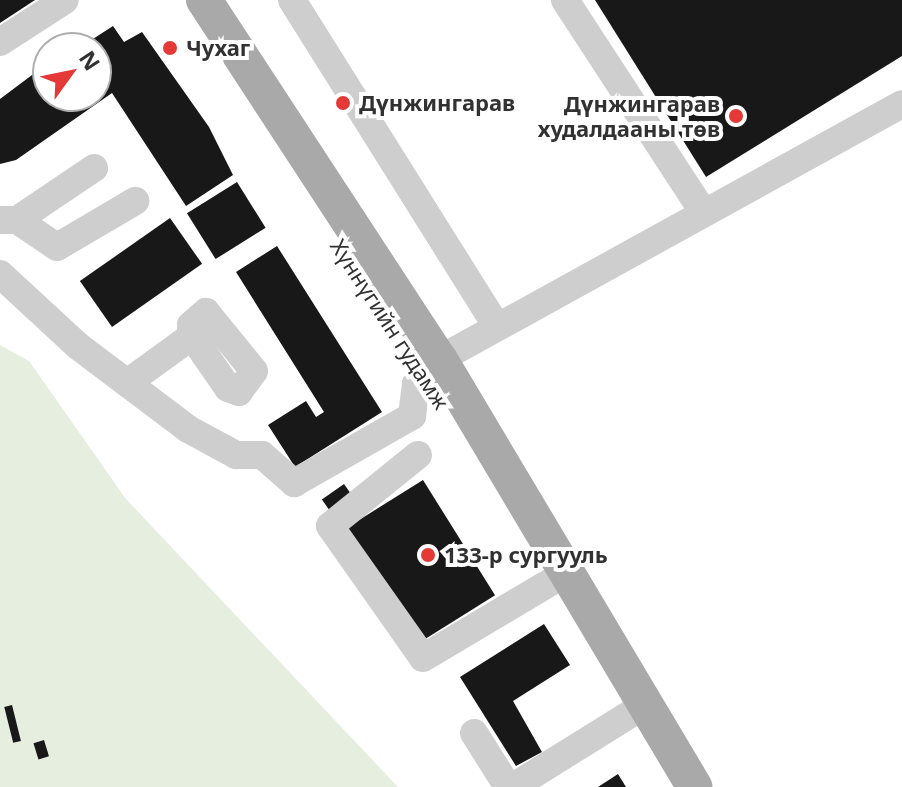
<!DOCTYPE html>
<meta charset="utf-8">
<style>
body{margin:0}
#map{position:relative;width:902px;height:787px;overflow:hidden;background:#fff;font-family:"Noto Sans",sans-serif}
div>[style]{position:absolute}
.green>*{inset:0;background:#e6eee0}
.building>*{inset:0;background:#181818;transform-origin:0 0}
.minor>*{height:28px;margin:-14px;padding:0 14px;transform-origin:14px;border-radius:14px;background:#cecece}
.major>*{height:36px;margin:-18px;padding:0 18px;transform-origin:18px;border-radius:18px;background:#a9a9a9}
.dots>*{width:22px;height:22px;translate:-50% -50%;box-sizing:border-box;border:4px solid #fff;border-radius:50%}
span{translate:-50% -50%;white-space:nowrap;text-align:center;line-height:1.15;-webkit-text-stroke:8px #fff;paint-order:stroke}
.poi-label{font-size:22px;color:#313131;font-weight:700}
.left{translate:0 -50%;text-align:left}
.right{translate:-100% -50%;text-align:right}
.street-label{font-size:22px;color:#313131}
.north{position:absolute;left:32px;top:32px;width:80px;height:80px;box-sizing:border-box;background:#fff;border:2px solid #adadad;border-radius:50%;rotate:57deg;font-size:22px;font-weight:700;line-height:32px;text-align:center;color:#313131}
.north::after{content:'';display:block;margin:auto;width:28px;height:36px;background:#e43937;clip-path:polygon(50% 0,100% 100%,50% 72%,0 100%)}
</style>
<div id="map">
<div class="green">
<div style="clip-path:polygon(0 345px,29px 361px,126px 499px,398px 787px,0 787px)"></div>
</div>
<div class="building">
<div style="clip-path:polygon(0 0,35px 0,0 23px)"></div>
<div style="clip-path:polygon(595px 0,902px 0,902px 56px,706px 177px)"></div>
<div style="clip-path:polygon(113px 26px,124px 42px,142px 32px,209px 127px,233px 175px,186px 206px,112px 93px,16px 160px,0 164px,0 99px,48px 63px,48px 96px,96px 96px,96px 48px,79px 48px)"></div>
<div style="left:237px;top:182px;width:54px;height:59px;rotate:58deg"></div>
<div style="left:170px;top:218px;width:56px;height:110px;rotate:55deg"></div>
<div style="clip-path:polygon(277px 246px,382px 412px,295px 467px,268px 425px,306px 401px,316px 417px,324px 412px,236px 272px)"></div>
<div style="left:423px;top:480px;width:136px;height:89px;rotate:58deg"></div>
<div style="left:344px;top:484px;width:19px;height:27px;rotate:55deg"></div>
<div style="clip-path:polygon(544px 624px,570px 665px,513px 701px,542px 752px,516px 766px,460px 677px)"></div>
<div style="left:12px;top:705px;width:37px;height:8px;rotate:76deg"></div>
<div style="left:44px;top:740px;width:17px;height:11px;rotate:73deg"></div>
<div style="clip-path:polygon(618px 774px,626px 787px,598px 787px)"></div>
</div>
<div class="minor">
<div style="left:292px;top:0;width:384px;rotate:57.9deg"></div>
<div style="left:565px;top:0;width:253px;rotate:56.9deg"></div>
<div style="left:0;top:42px;width:77px;rotate:-32.9deg"></div>
<div style="left:0;top:220px;width:17px"></div>
<div style="left:17px;top:220px;width:48px;rotate:34deg"></div>
<div style="left:57px;top:247px;width:91px;rotate:-30.5deg"></div>
<div style="left:17px;top:220px;width:93px;rotate:-34deg"></div>
<div style="left:0;top:274px;width:106px;rotate:42.7deg"></div>
<div style="left:78px;top:346px;width:138px;rotate:37deg"></div>
<div style="left:188px;top:429px;width:55px;rotate:28.4deg"></div>
<div style="left:236px;top:455px;width:26px"></div>
<div style="left:262px;top:455px;width:43px;rotate:41.2deg"></div>
<div style="left:294px;top:483px;width:136px;rotate:-29.6deg"></div>
<div style="left:412px;top:416px;width:32px;rotate:-83deg"></div>
<div style="left:416px;top:384px;width:45px;rotate:-42.3deg"></div>
<div style="left:449px;top:354px;width:517px;rotate:-28.89deg"></div>
<div style="left:206px;top:312px;width:76px;rotate:50.9deg"></div>
<div style="left:254px;top:371px;width:26px;rotate:126deg"></div>
<div style="left:239px;top:392px;width:12px;rotate:-160deg"></div>
<div style="left:228px;top:388px;width:63px;rotate:-124.7deg"></div>
<div style="left:192px;top:336px;width:11px;rotate:-95deg"></div>
<div style="left:191px;top:325px;width:20px;rotate:-41deg"></div>
<div style="left:127px;top:383px;width:80px;rotate:-35.9deg"></div>
<div style="left:418px;top:455px;width:113px;rotate:141.1deg"></div>
<div style="left:330px;top:526px;width:161px;rotate:54.8deg"></div>
<div style="left:423px;top:658px;width:152px;rotate:-30.8deg"></div>
<div style="left:474px;top:733px;width:64px;rotate:57.8deg"></div>
<div style="left:513px;top:787px;width:153px;rotate:-31.9deg"></div>
</div>
<div class="major">
<div style="left:204px;top:0;width:430px;rotate:56.8deg"></div>
<div style="left:440px;top:360px;width:497px;rotate:59.2deg"></div>
</div>
<div class="dots">
<div style="left:170px;top:48px;background:#e43937"></div>
<div style="left:343px;top:103px;background:#e43937"></div>
<div style="left:736px;top:116px;background:#e43937"></div>
<div style="left:428px;top:555px;background:#e43937"></div>
</div>
<div class="poi-label">
<span class="left" style="left:186px;top:48px">Чухаг</span>
<span class="left" style="left:359px;top:103px">Дүнжингарав</span>
<span class="right" style="left:720px;top:116px">Дүнжингарав<br>худалдааны төв</span>
<span class="left" style="left:444px;top:555px">133-р сургууль</span>
</div>
<div class="street-label">
<span style="left:390px;top:324px;rotate:57deg">Хүннүгийн гудамж</span>
</div>
<div class="north">N</div>
</div>
